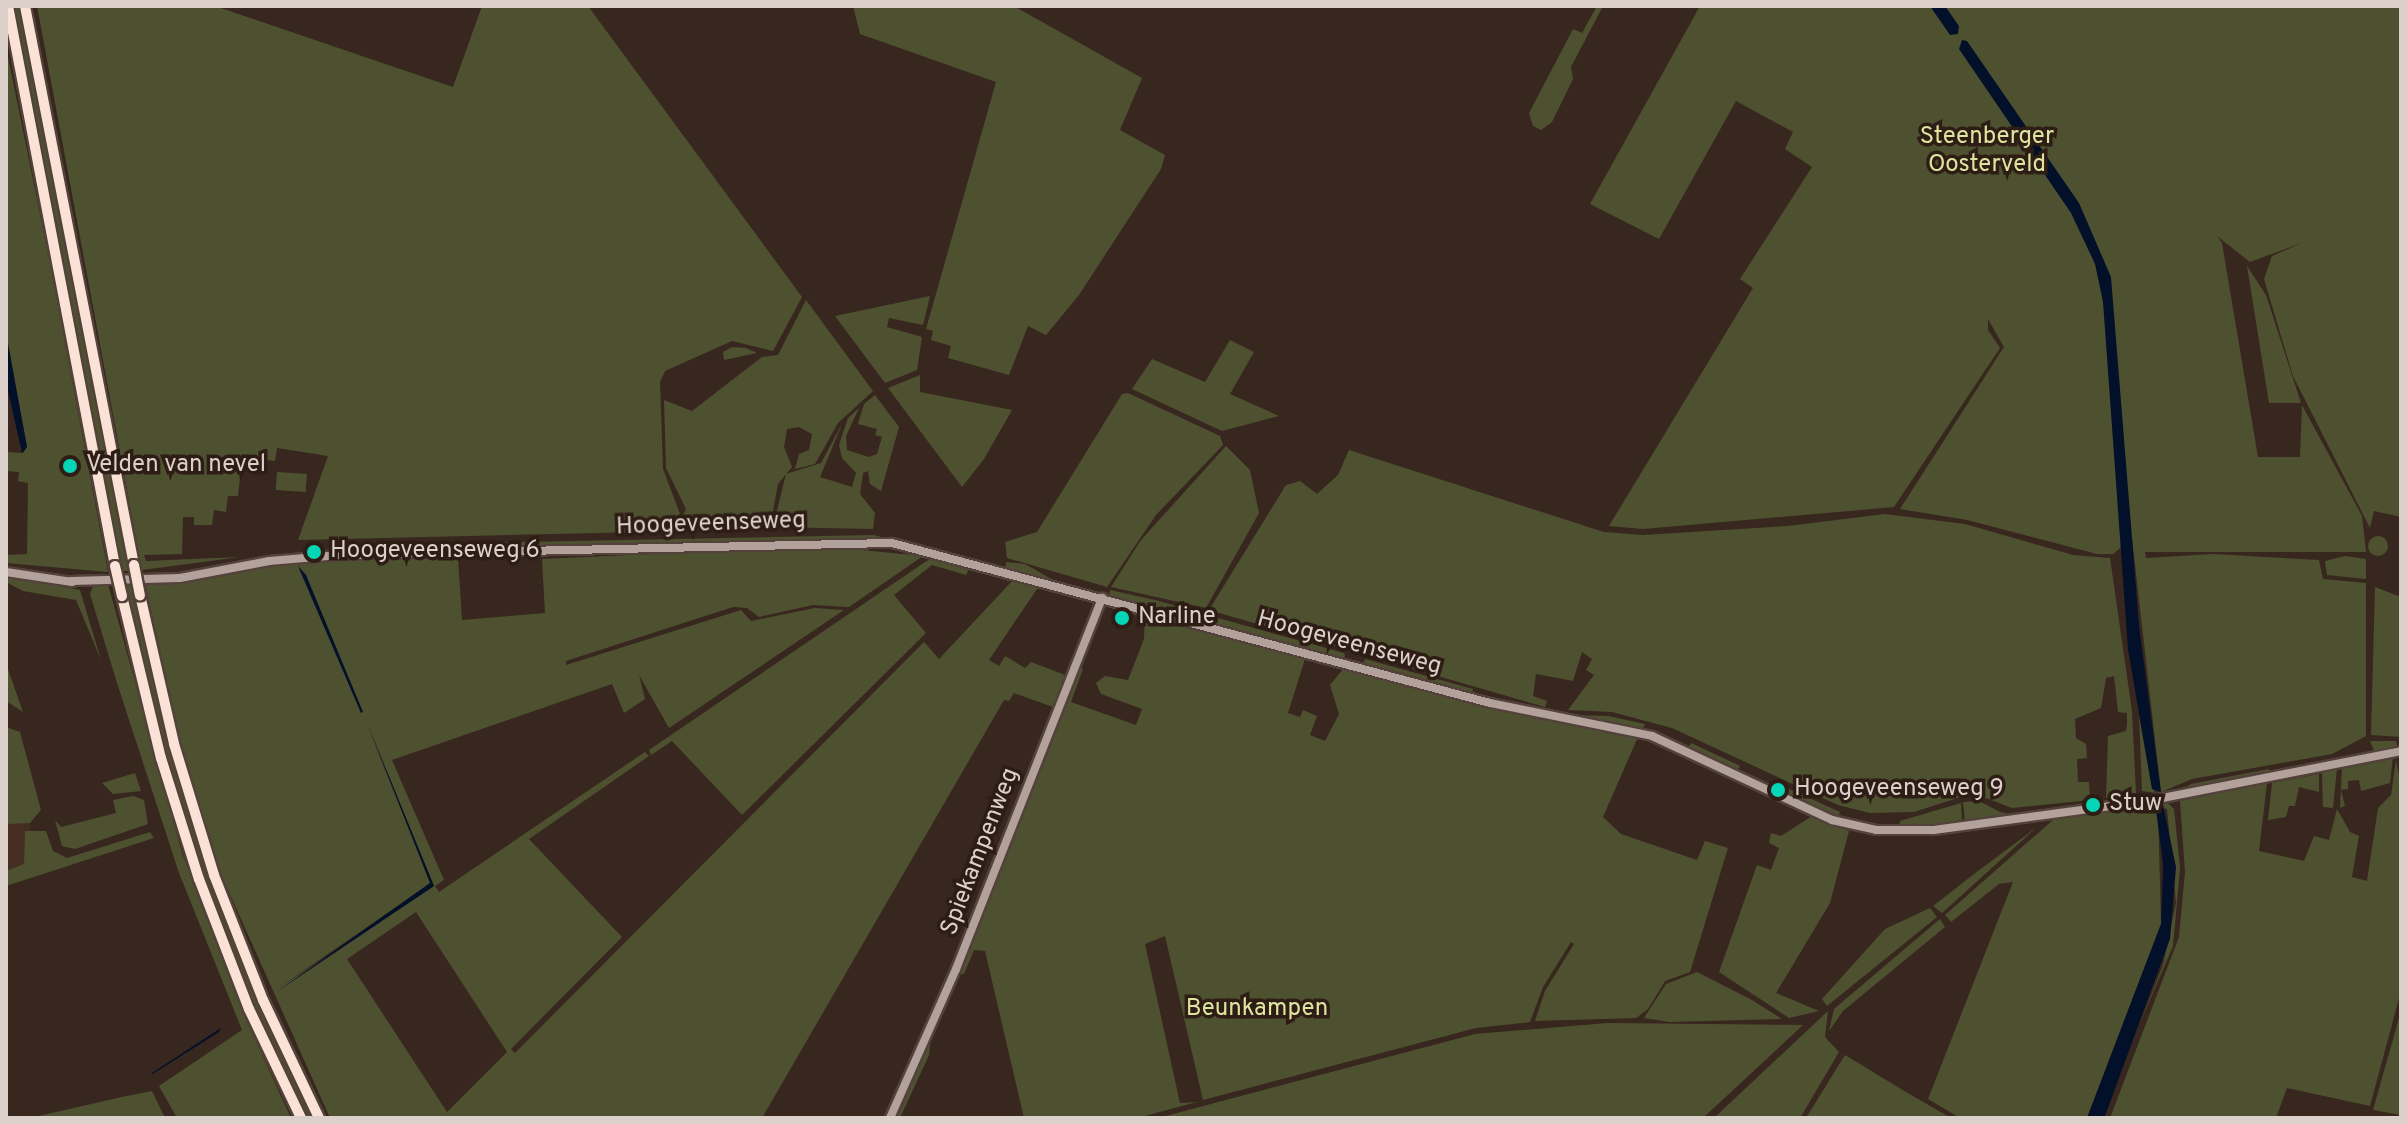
<!DOCTYPE html>
<style>
body{margin:0}
#map{position:relative;width:2407px;height:1124px;overflow:hidden;background:#38271e;font-family:Overpass,sans-serif}
div>[style]{position:absolute}
.built>*{inset:0;background:#452d21}
.green>*{inset:0;background:#4e5130;transform-origin:0 0}
.round{border-radius:50%}
.water>*{inset:0;background:#03102a}
.roads{filter:drop-shadow(2px 0 #52423a) drop-shadow(-2px 0 #52423a) drop-shadow(0 2px #52423a) drop-shadow(0 -2px #52423a)}
.secondary>*{height:8px;margin:-4px;padding:0 4px;transform-origin:4px;border-radius:4px;background:#b2a29b}
.highway>*{height:10px;margin:-5px;padding:0 5px;transform-origin:5px;border-radius:5px;background:#fbe2d7}
.bridges{filter:drop-shadow(2px 0 #52423a) drop-shadow(-2px 0 #52423a) drop-shadow(0 2px #52423a) drop-shadow(0 -2px #52423a)}
.highway-bridge>*{height:10px;margin:-5px;padding:0 5px;transform-origin:5px;border-radius:5px;background:#fbe2d7}
.dots>*{width:22px;height:22px;translate:-50% -50%;box-sizing:border-box;border:4px solid #2e1d14;border-radius:50%}
span{translate:-50% -50%;white-space:nowrap;text-align:center;line-height:1.15;-webkit-text-stroke:7px #2e1d14;paint-order:stroke}
.park-label{font-size:24px;color:#dce4a0}
.poi-label{font-size:24px;color:#dcd0ca}
.left{translate:0 -50%;text-align:left}
.street-label{font-size:24px;color:#dcd0ca}
.frame{position:absolute;inset:0;border:8px solid #dcd0ca;pointer-events:none}
</style>
<div id="map">
<div class="built">
<div style="clip-path:polygon(6px 732px,30px 823px,33px 872px,6px 874px)"></div>
</div>
<div class="green">
<div style="clip-path:polygon(14px 6px,21px 6px,129px 571px,122px 571px,115px 541px)"></div>
<div style="clip-path:polygon(37px 6px,215px 6px,453px 87px,482px 6px,588px 6px,802px 297px,773px 351px,732px 341px,665px 371px,660px 382px,663px 469px,680px 514px,642px 532px,298px 540px,328px 456px,277px 448px,275px 461px,242px 457px,238px 496px,228px 496px,226px 512px,214px 510px,212px 525px,194px 525px,194px 517px,183px 517px,182px 554px,144px 555px,146px 561px,240px 557px,142px 570px)"></div>
<div style="clip-path:polygon(853px 6px,1014px 6px,1142px 78px,1120px 130px,1165px 155px,1161px 169px,1079px 295px,1046px 335px,1028px 326px,1009px 375px,948px 358px,951px 346px,931px 340px,933px 331px,926px 329px,996px 82px,860px 34px)"></div>
<div style="clip-path:polygon(1597px 6px,1603px 6px,1571px 67px,1573px 79px,1552px 122px,1541px 130px,1533px 126px,1529px 113px,1573px 29px,1582px 33px)"></div>
<div style="clip-path:polygon(1700px 6px,2401px 6px,2401px 517px,2374px 511px,2370px 528px,2293px 376px,2264px 279px,2272px 256px,2304px 242px,2250px 262px,2217px 236px,2222px 243px,2258px 457px,2300px 457px,2302px 405px,2362px 516px,2366px 552px,2145px 552px,2146px 558px,2213px 554px,2319px 560px,2323px 579px,2366px 583px,2366px 736px,2332px 754px,2192px 779px,2161px 792px,2132px 538px,2113px 554px,2097px 554px,1967px 520px,1900px 509px,2004px 347px,1988px 319px,1988px 330px,2000px 348px,1894px 507px,1643px 529px,1609px 526px,1753px 288px,1740px 279px,1812px 167px,1785px 149px,1793px 132px,1736px 101px,1659px 239px,1590px 204px)"></div>
<div style="clip-path:polygon(6px 47px,51px 268px,108px 572px,6px 563px,6px 555px,27px 554px,28px 483px,18px 481px,19px 472px,6px 471px,6px 452px,23px 453px,27px 447px,6px 333px)"></div>
<div style="clip-path:polygon(2247px 266px,2266px 295px,2301px 403px,2269px 403px)"></div>
<div style="clip-path:polygon(930px 296px,923px 325px,889px 318px,887px 327px,922px 337px,917px 370px,885px 383px,835px 316px)"></div>
<div style="clip-path:polygon(806px 300px,873px 391px,838px 423px,815px 464px,795px 469px,799px 454px,809px 450px,812px 434px,799px 427px,787px 429px,784px 447px,792px 467px,778px 484px,770px 527px,646px 532px,681px 519px,686px 509px,666px 468px,664px 400px,692px 411px,762px 357px,778px 355px)"></div>
<div style="clip-path:polygon(1230px 340px,1254px 352px,1230px 394px,1279px 416px,1222px 431px,1132px 389px,1152px 359px,1205px 382px)"></div>
<div style="clip-path:polygon(732px 347px,746px 348px,757px 353px,724px 360px,723px 352px)"></div>
<div style="clip-path:polygon(920px 375px,920px 392px,1012px 410px,984px 459px,962px 487px,888px 388px)"></div>
<div style="clip-path:polygon(1128px 393px,1220px 436px,1223px 445px,1156px 515px,1107px 587px,1007px 558px,1005px 542px,1037px 532px,1122px 394px)"></div>
<div style="clip-path:polygon(875px 395px,899px 427px,881px 491px,870px 484px,868px 471px,863px 473px,860px 494px,875px 513px,873px 529px,773px 527px,786px 474px,821px 463px,842px 424px,820px 477px,852px 487px,856px 473px,842px 458px,839px 445px,848px 418px,859px 408px,846px 436px,847px 450px,869px 457px,877px 454px,882px 437px,875px 435px,877px 429px,858px 424px,864px 404px)"></div>
<div style="clip-path:polygon(1226px 446px,1250px 470px,1259px 513px,1206px 608px,1111px 587px,1141px 540px)"></div>
<div style="clip-path:polygon(1349px 450px,1604px 532px,1643px 535px,1788px 526px,1885px 514px,1965px 524px,2073px 555px,2110px 558px,2132px 711px,2136px 793px,2106px 798px,2108px 736px,2126px 731px,2127px 724px,2127px 713px,2118px 712px,2114px 676px,2106px 678px,2101px 708px,2075px 719px,2076px 738px,2086px 744px,2087px 758px,2077px 759px,2078px 782px,2089px 782px,2090px 800px,2012px 808px,1973px 793px,1914px 812px,1870px 813px,1838px 805px,1672px 728px,1612px 712px,1568px 710px,1594px 675px,1586px 670px,1592px 659px,1582px 652px,1573px 681px,1536px 674px,1533px 696px,1547px 701px,1545px 707px,1209px 610px,1286px 485px,1300px 481px,1317px 494px,1338px 475px)"></div>
<div style="left:277px;top:472px;width:30px;height:18px;rotate:4deg"></div>
<div style="clip-path:polygon(874px 535px,888px 539px,414px 552px,413px 544px)"></div>
<div class="round" style="left:2368px;top:536px;width:20px;height:20px"></div>
<div style="clip-path:polygon(evenodd,821px 546px,923px 556px,849px 607px,813px 605px,759px 617px,747px 608px,733px 607px,566px 661px,566px 665px,741px 610px,751px 621px,815px 608px,844px 610px,669px 728px,639px 675px,645px 699px,624px 713px,612px 684px,392px 760px,444px 880px,435px 886px,439px 892px,645px 752px,649px 756px,529px 839px,622px 937px,511px 1049px,515px 1053px,924px 642px,939px 659px,1014px 579px,1039px 586px,989px 660px,999px 666px,1005px 656px,1025px 668px,1031px 662px,1065px 675px,1053px 707px,1014px 693px,1009px 701px,1004px 700px,762px 1118px,330px 1118px,220px 872px,183px 752px,145px 583px,303px 561px,458px 558px,462px 620px,545px 613px,542px 559px,821px 546px,365px 721px,434px 886px,274px 991px,431px 883px,365px 721px,821px 546px,416px 912px,507px 1052px,447px 1112px,347px 959px,416px 912px)"></div>
<div style="clip-path:polygon(2345px 556px,2366px 559px,2366px 579px,2327px 575px,2325px 561px)"></div>
<div style="clip-path:polygon(931px 558px,969px 569px,966px 575px,932px 565px,894px 595px,926px 633px,742px 815px,672px 741px,651px 755px,649px 750px)"></div>
<div style="clip-path:polygon(1006px 562px,1025px 564px,1055px 581px,1006px 568px)"></div>
<div style="clip-path:polygon(6px 576px,80px 590px,101px 660px,76px 600px,23px 591px,6px 582px)"></div>
<div style="clip-path:polygon(131px 583px,198px 842px,248px 977px,314px 1118px,307px 1118px,278px 1060px,214px 908px,158px 729px,124px 584px)"></div>
<div style="clip-path:polygon(108px 584px,182px 853px,243px 1013px,291px 1118px,177px 1118px,159px 1086px,242px 1030px,179px 873px,117px 683px,90px 594px,93px 585px)"></div>
<div style="clip-path:polygon(2375px 587px,2401px 597px,2401px 737px,2371px 735px)"></div>
<div style="clip-path:polygon(1110px 590px,1155px 600px,1205px 614px,1199px 621px,1109px 597px)"></div>
<div style="clip-path:polygon(1145px 615px,1305px 659px,1288px 713px,1300px 717px,1303px 710px,1317px 716px,1310px 735px,1325px 741px,1339px 714px,1330px 685px,1344px 668px,1508px 711px,1638px 737px,1603px 817px,1621px 834px,1697px 860px,1705px 841px,1728px 848px,1690px 972px,1665px 981px,1648px 1009px,1636px 1018px,1535px 1021px,1545px 991px,1574px 944px,1571px 942px,1543px 987px,1530px 1022px,1476px 1028px,1203px 1100px,1165px 936px,1145px 944px,1180px 1103px,1197px 1102px,1137px 1118px,1024px 1118px,985px 951px,974px 950px,964px 974px,958px 973px,1078px 664px,1083px 669px,1071px 702px,1136px 725px,1142px 709px,1101px 694px,1096px 683px,1105px 676px,1128px 680px,1144px 639px)"></div>
<div style="clip-path:polygon(1207px 615px,1344px 653px,1345px 656px,1341px 661px,1207px 623px)"></div>
<div style="clip-path:polygon(1365px 659px,1473px 689px,1472px 694px,1363px 666px)"></div>
<div style="clip-path:polygon(6px 661px,9px 672px,23px 712px,6px 701px)"></div>
<div style="clip-path:polygon(1566px 715px,1608px 716px,1645px 724px,1642px 730px)"></div>
<div style="clip-path:polygon(2139px 716px,2152px 788px,2156px 793px,2142px 791px)"></div>
<div style="clip-path:polygon(6px 727px,20px 732px,41px 810px,30px 823px,6px 824px)"></div>
<div style="clip-path:polygon(2370px 741px,2396px 741px,2398px 750px,2375px 753px)"></div>
<div style="left:1691px;top:743px;width:54px;height:6px;rotate:25deg"></div>
<div style="clip-path:polygon(2393px 756px,2390px 783px,2361px 791px,2359px 780px,2348px 781px,2348px 789px,2341px 790px,2345px 806px,2340px 808px,2342px 767px)"></div>
<div style="clip-path:polygon(2396px 760px,2401px 786px,2401px 991px,2370px 1106px,2287px 1088px,2276px 1118px,2110px 1118px,2179px 937px,2185px 872px,2180px 801px,2267px 783px,2259px 851px,2304px 861px,2314px 836px,2329px 840px,2337px 809px,2350px 832px,2359px 836px,2352px 877px,2367px 881px,2378px 808px,2391px 795px)"></div>
<div style="clip-path:polygon(2337px 768px,2333px 808px,2323px 807px,2322px 772px)"></div>
<div style="clip-path:polygon(2269px 769px,2271px 774px,2180px 792px,2191px 784px)"></div>
<div style="clip-path:polygon(135px 773px,141px 791px,113px 794px,102px 783px)"></div>
<div style="clip-path:polygon(2319px 774px,2319px 792px,2299px 787px,2295px 806px,2289px 806px,2286px 817px,2268px 820px,2272px 783px)"></div>
<div style="clip-path:polygon(1776px 783px,1840px 812px,1838px 817px,1775px 790px)"></div>
<div style="clip-path:polygon(133px 796px,144px 800px,148px 824px,75px 849px,62px 846px,55px 820px,61px 827px,116px 813px,113px 800px)"></div>
<div style="clip-path:polygon(1979px 801px,2000px 812px,2014px 815px,1965px 822px,1963px 802px)"></div>
<div style="clip-path:polygon(2166px 801px,2174px 809px,2180px 868px,2173px 946px,2140px 1023px,2163px 965px,2176px 903px,2167px 809px,2158px 807px,2161px 924px,2087px 1118px,1960px 1118px,1928px 1099px,2013px 882px,1999px 884px,1951px 922px,1945px 915px,2054px 819px)"></div>
<div style="clip-path:polygon(1961px 803px,1962px 822px,1899px 828px,1900px 821px)"></div>
<div style="clip-path:polygon(1812px 816px,1849px 831px,1830px 903px,1776px 993px,1819px 1011px,1789px 1018px,1719px 972px,1757px 865px,1771px 870px,1779px 848px,1769px 843px,1771px 833px,1781px 836px)"></div>
<div style="clip-path:polygon(2037px 827px,1942px 913px,1933px 906px,1974px 874px)"></div>
<div style="clip-path:polygon(25px 831px,46px 831px,53px 851px,67px 858px,150px 832px,154px 838px,6px 886px,6px 871px,24px 864px)"></div>
<div style="clip-path:polygon(1930px 908px,1937px 917px,1827px 1006px,1822px 999px,1885px 929px)"></div>
<div style="clip-path:polygon(1940px 919px,1945px 927px,1843px 1011px,1829px 1031px,1834px 1009px)"></div>
<div style="clip-path:polygon(1697px 972px,1752px 1000px,1782px 1019px,1669px 1022px,1644px 1018px,1666px 984px)"></div>
<div style="clip-path:polygon(1828px 1011px,1825px 1037px,1839px 1052px,1800px 1118px,1714px 1118px)"></div>
<div style="clip-path:polygon(2401px 1011px,2401px 1115px,2373px 1110px)"></div>
<div style="clip-path:polygon(1608px 1023px,1803px 1025px,1703px 1118px,1158px 1118px,1475px 1034px)"></div>
<div style="clip-path:polygon(931px 1036px,929px 1055px,900px 1118px,893px 1118px)"></div>
<div style="clip-path:polygon(1845px 1055px,1906px 1092px,1951px 1118px,1806px 1118px)"></div>
<div style="clip-path:polygon(152px 1091px,165px 1118px,30px 1118px,122px 1097px)"></div>
</div>
<div class="water">
<div style="clip-path:polygon(1930px 6px,1945px 6px,1959px 26px,1958px 34px,1950px 35px)"></div>
<div style="clip-path:polygon(1962px 40px,1967px 41px,2079px 203px,2111px 277px,2139px 625px,2161px 792px,2152px 789px,2128px 649px,2103px 302px,2095px 264px,2071px 213px,1959px 49px)"></div>
<div style="clip-path:polygon(6px 333px,27px 447px,22px 453px,6px 382px)"></div>
<div style="clip-path:polygon(298px 566px,306px 575px,363px 712px,361px 713px)"></div>
<div style="clip-path:polygon(366px 720px,434px 886px,275px 993px,430px 883px)"></div>
<div style="clip-path:polygon(2163px 805px,2176px 867px,2170px 939px,2105px 1116px,2087px 1118px,2161px 924px,2163px 864px,2156px 810px)"></div>
<div style="clip-path:polygon(221px 1028px,219px 1032px,151px 1075px,152px 1073px)"></div>
</div>
<div class="roads">
<div class="secondary">
<div style="left:6px;top:572px;width:67px;rotate:8.6deg"></div>
<div style="left:71px;top:581px;width:109px;rotate:-1.6deg"></div>
<div style="left:180px;top:578px;width:91px;rotate:-10.8deg"></div>
<div style="left:269px;top:561px;width:71px;rotate:-4.8deg"></div>
<div style="left:340px;top:555px;width:552px;rotate:-1.25deg"></div>
<div style="left:892px;top:543px;width:619px;rotate:14.98deg"></div>
<div style="left:1490px;top:703px;width:165px;rotate:11.5deg"></div>
<div style="left:1652px;top:736px;width:199px;rotate:25deg"></div>
<div style="left:1832px;top:820px;width:45px;rotate:12.8deg"></div>
<div style="left:1876px;top:830px;width:58px"></div>
<div style="left:1934px;top:830px;width:210px;rotate:-7.7deg"></div>
<div style="left:2142px;top:802px;width:264px;rotate:-11.1deg"></div>
<div style="left:890px;top:1118px;width:163px;rotate:-66.1deg"></div>
<div style="left:956px;top:969px;width:399px;rotate:-68.5deg"></div>
</div>
<div class="highway">
<div style="left:8px;top:6px;width:570px;rotate:79.18deg"></div>
<div style="left:25px;top:6px;width:570px;rotate:78.97deg"></div>
<div style="left:140px;top:595px;width:153px;rotate:77.1deg"></div>
<div style="left:174px;top:744px;width:137px;rotate:73deg"></div>
<div style="left:214px;top:875px;width:134px;rotate:68.6deg"></div>
<div style="left:263px;top:1000px;width:131px;rotate:64.6deg"></div>
<div style="left:122px;top:596px;width:167px;rotate:76.5deg"></div>
<div style="left:161px;top:758px;width:127px;rotate:72.6deg"></div>
<div style="left:199px;top:879px;width:139px;rotate:69deg"></div>
<div style="left:249px;top:1009px;width:121px;rotate:64.5deg"></div>
</div>
</div>
<div class="bridges">
<div class="highway-bridge">
<div style="left:134px;top:565px;width:31px;rotate:79deg"></div>
<div style="left:115px;top:566px;width:31px;rotate:77deg"></div>
</div>
</div>
<div class="dots">
<div style="left:70px;top:466px;background:#04d5b6"></div>
<div style="left:314px;top:552px;background:#04d5b6"></div>
<div style="left:1122px;top:618px;background:#04d5b6"></div>
<div style="left:1778px;top:790px;background:#04d5b6"></div>
<div style="left:2093px;top:805px;background:#04d5b6"></div>
</div>
<div class="park-label">
<span style="left:1987px;top:152px">Steenberger<br>Oosterveld</span>
<span style="left:1257px;top:1010px">Beunkampen</span>
</div>
<div class="poi-label">
<span class="left" style="left:86px;top:466px">Velden van nevel</span>
<span class="left" style="left:330px;top:552px">Hoogeveenseweg 6</span>
<span class="left" style="left:1138px;top:618px">Narline</span>
<span class="left" style="left:1794px;top:790px">Hoogeveenseweg 9</span>
<span class="left" style="left:2109px;top:805px">Stuw</span>
</div>
<div class="street-label">
<span style="left:711px;top:525px;rotate:-2deg">Hoogeveenseweg</span>
<span style="left:1349px;top:644px;rotate:15deg">Hoogeveenseweg</span>
<span style="left:981px;top:852px;rotate:-69deg">Spiekampenweg</span>
</div>
<div class="frame"></div>
</div>
